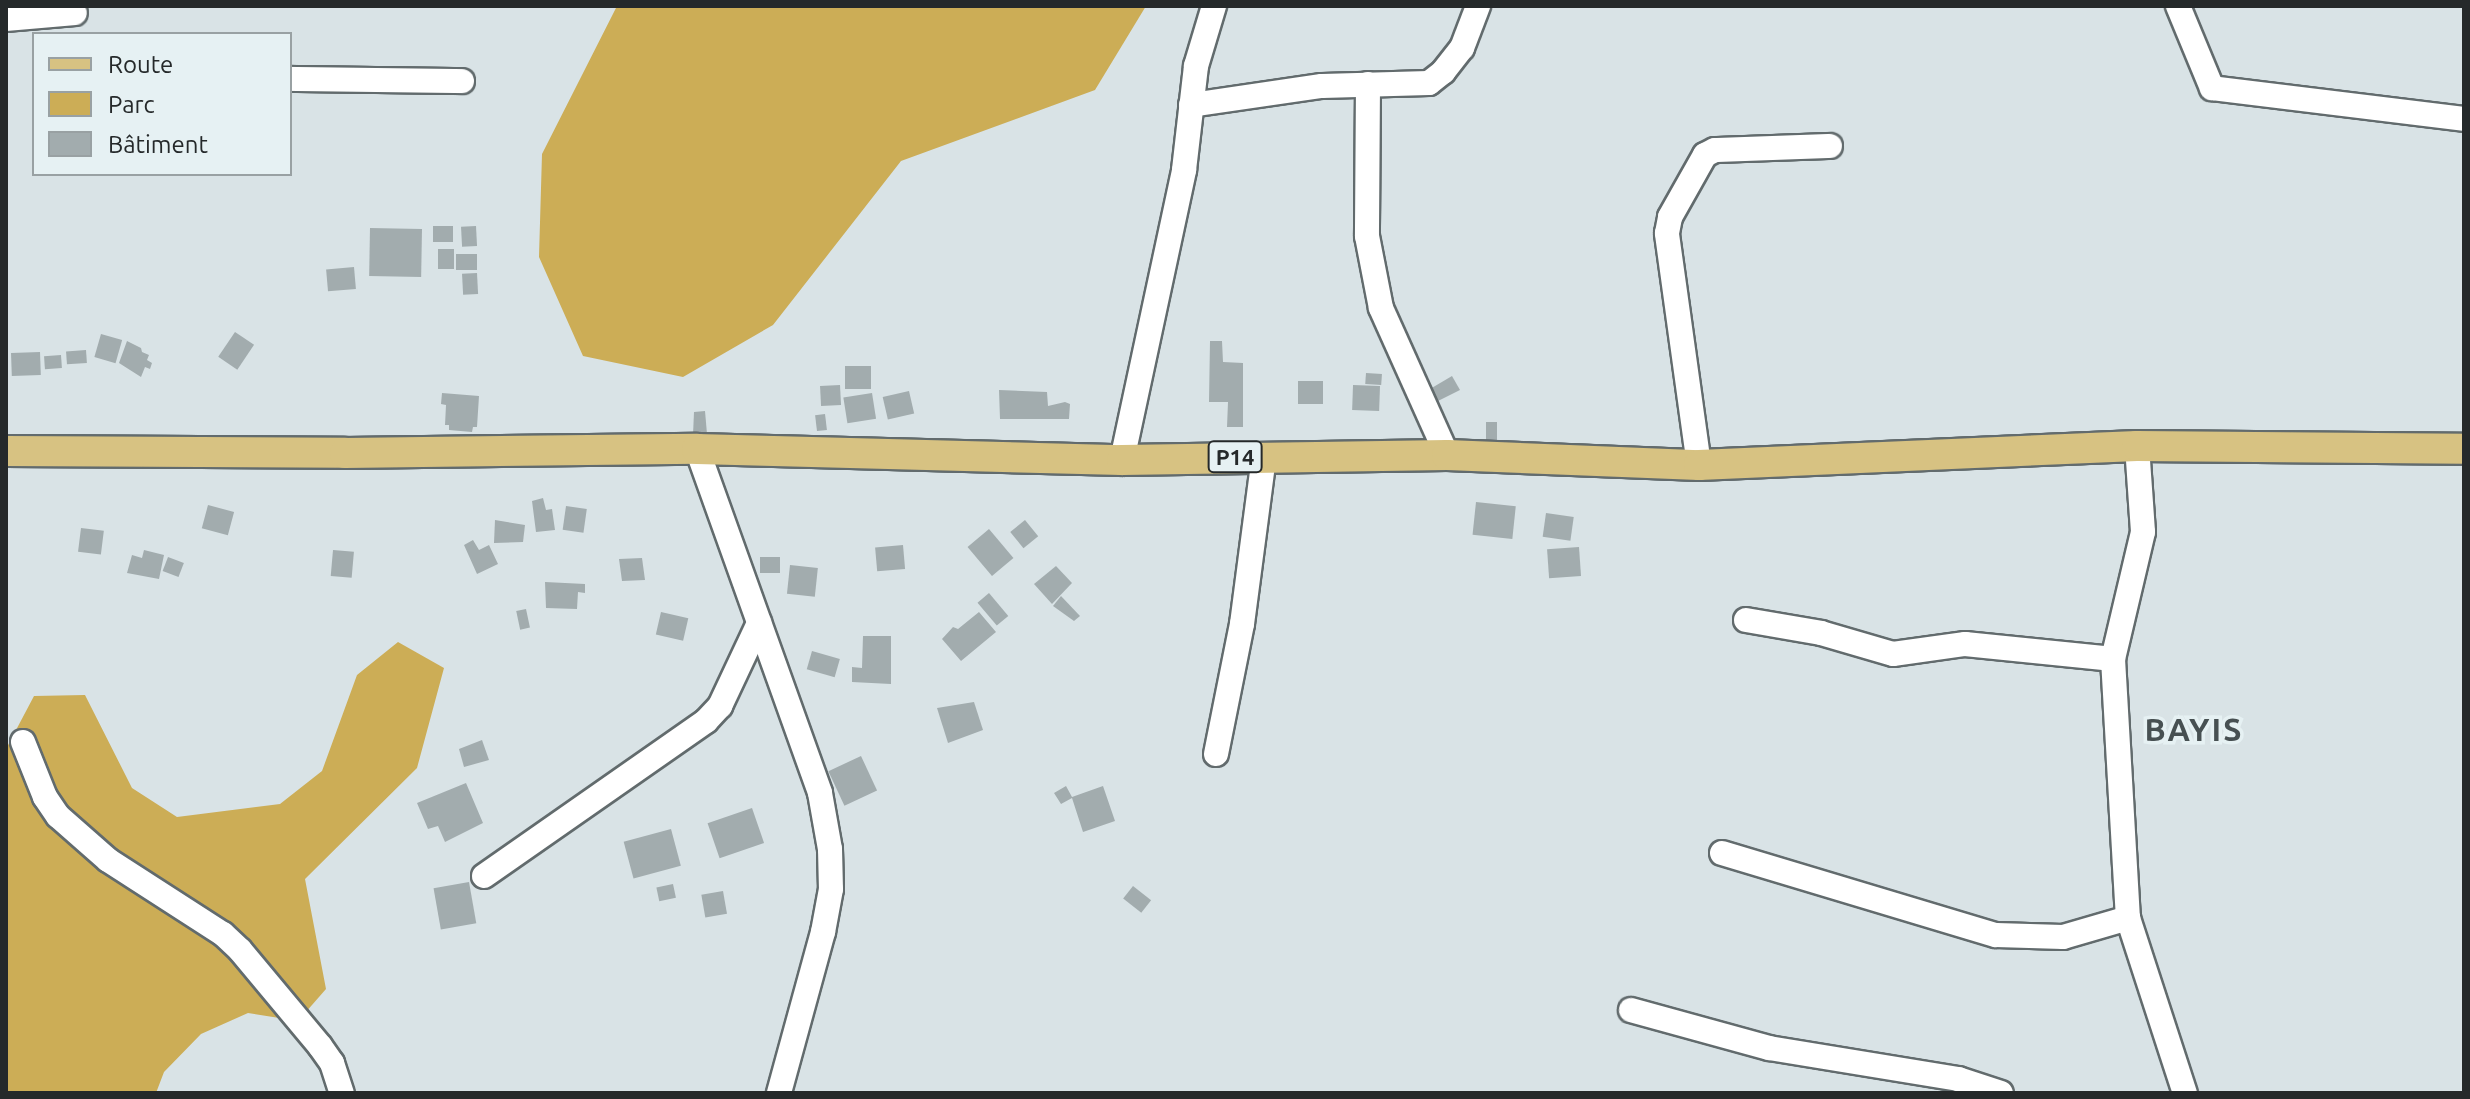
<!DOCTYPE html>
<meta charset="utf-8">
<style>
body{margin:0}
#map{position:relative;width:2470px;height:1099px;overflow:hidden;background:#d9e3e6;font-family:Ubuntu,sans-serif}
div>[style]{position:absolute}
.green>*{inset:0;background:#ccad56}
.building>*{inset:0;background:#a2acae;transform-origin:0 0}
.roads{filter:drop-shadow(2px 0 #626b6d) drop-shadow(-2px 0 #626b6d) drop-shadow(0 2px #626b6d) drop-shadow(0 -2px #626b6d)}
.minor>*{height:24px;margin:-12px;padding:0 12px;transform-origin:12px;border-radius:12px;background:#fff}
.major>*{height:30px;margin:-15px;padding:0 15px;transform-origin:15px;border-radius:15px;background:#d7c282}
span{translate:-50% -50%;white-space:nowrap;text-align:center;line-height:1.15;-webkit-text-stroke:7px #e6f1f3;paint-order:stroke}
.shield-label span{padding:2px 6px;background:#e6f1f3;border:2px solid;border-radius:6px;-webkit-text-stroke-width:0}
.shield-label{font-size:22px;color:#25292a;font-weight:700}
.district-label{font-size:32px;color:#475052;font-weight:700;letter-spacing:2px}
.frame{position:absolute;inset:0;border:8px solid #25292a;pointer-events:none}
.legend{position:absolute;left:32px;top:32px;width:260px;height:144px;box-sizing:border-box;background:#e6f1f3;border:2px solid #99a1a3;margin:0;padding:10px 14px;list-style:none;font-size:24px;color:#25292a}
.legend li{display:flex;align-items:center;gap:16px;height:40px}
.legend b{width:40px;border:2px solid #99a1a3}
</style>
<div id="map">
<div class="green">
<div style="clip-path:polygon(617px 6px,1146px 6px,1095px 90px,901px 161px,773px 325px,683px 377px,583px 356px,539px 257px,542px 154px)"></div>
<div style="clip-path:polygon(398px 642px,444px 668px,417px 768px,305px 879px,326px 989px,298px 1021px,248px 1013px,201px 1034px,164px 1072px,156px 1093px,6px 1093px,6px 749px,34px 696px,85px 695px,132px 788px,177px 817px,280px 804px,322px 771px,357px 675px)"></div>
</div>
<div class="building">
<div style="left:433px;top:226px;width:20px;height:16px"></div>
<div style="left:476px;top:226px;width:20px;height:15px;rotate:87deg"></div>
<div style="left:370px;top:228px;width:52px;height:48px;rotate:1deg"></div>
<div style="left:454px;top:249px;width:20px;height:16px;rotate:90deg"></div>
<div style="left:456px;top:254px;width:21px;height:16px"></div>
<div style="left:354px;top:267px;width:22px;height:28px;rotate:85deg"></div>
<div style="left:477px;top:273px;width:21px;height:15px;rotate:87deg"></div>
<div style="left:235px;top:332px;width:23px;height:30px;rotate:34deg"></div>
<div style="left:101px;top:334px;width:22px;height:24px;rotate:16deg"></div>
<div style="clip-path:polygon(127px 341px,141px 348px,142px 352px,149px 355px,147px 360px,152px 363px,150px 369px,145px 367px,141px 377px,119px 363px)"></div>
<div style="clip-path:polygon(1210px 341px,1222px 341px,1223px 362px,1243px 363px,1243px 427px,1227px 427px,1228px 402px,1209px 402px)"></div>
<div style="left:86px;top:350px;width:13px;height:20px;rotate:86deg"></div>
<div style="left:40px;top:352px;width:23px;height:29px;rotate:88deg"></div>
<div style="left:61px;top:355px;width:13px;height:17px;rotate:86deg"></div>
<div style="left:845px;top:366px;width:26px;height:23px"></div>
<div style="left:1366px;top:373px;width:16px;height:11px;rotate:4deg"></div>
<div style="clip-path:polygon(1452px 376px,1460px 390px,1438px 401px,1430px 389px)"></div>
<div style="left:1298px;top:381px;width:25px;height:23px"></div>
<div style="left:840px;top:385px;width:20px;height:20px;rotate:87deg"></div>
<div style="left:1380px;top:386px;width:25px;height:27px;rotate:92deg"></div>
<div style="clip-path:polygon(999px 390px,1047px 392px,1048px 406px,1065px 402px,1070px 404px,1069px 419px,1000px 419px)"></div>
<div style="left:909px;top:391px;width:23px;height:27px;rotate:77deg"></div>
<div style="clip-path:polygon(442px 393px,479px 396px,477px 427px,473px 427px,472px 432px,449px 430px,449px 425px,445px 425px,446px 405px,441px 404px)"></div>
<div style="left:872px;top:393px;width:26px;height:29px;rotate:81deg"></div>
<div style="clip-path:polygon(705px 411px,707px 434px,693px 435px,694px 412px)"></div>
<div style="left:825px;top:414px;width:16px;height:10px;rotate:83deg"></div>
<div style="left:1497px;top:422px;width:18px;height:11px;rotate:90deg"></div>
<div style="clip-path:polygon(543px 498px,546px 510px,552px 509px,555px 530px,536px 532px,532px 501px)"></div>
<div style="left:1476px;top:502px;width:40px;height:33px;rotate:6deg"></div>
<div style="left:208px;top:505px;width:27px;height:24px;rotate:15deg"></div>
<div style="left:566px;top:506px;width:21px;height:24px;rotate:8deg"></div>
<div style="left:1546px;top:513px;width:28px;height:24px;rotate:8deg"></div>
<div style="clip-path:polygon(495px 520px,525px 525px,523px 542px,494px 543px)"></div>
<div style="left:1025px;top:520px;width:21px;height:19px;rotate:51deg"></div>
<div style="left:81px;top:528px;width:23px;height:24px;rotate:7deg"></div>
<div style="left:989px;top:529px;width:38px;height:28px;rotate:50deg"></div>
<div style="clip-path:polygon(473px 540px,479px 550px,489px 545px,498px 564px,477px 574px,464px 545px)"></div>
<div style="left:903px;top:545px;width:24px;height:28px;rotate:85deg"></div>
<div style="left:1579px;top:547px;width:29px;height:32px;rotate:86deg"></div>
<div style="clip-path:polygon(144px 550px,164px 555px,159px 579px,127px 573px,132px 555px,142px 558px)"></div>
<div style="left:333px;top:550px;width:21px;height:26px;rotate:5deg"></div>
<div style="left:168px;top:557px;width:17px;height:15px;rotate:21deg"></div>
<div style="left:760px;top:557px;width:20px;height:16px"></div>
<div style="clip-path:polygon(642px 558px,645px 580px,622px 581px,619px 559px)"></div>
<div style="left:790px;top:565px;width:28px;height:29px;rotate:6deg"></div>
<div style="clip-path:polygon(1056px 566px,1072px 583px,1052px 604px,1034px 584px)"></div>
<div style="clip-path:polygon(545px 582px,585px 584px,585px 593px,578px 592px,577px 609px,546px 608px)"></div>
<div style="left:989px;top:593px;width:30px;height:15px;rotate:50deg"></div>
<div style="clip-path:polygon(1061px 596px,1080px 616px,1074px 621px,1053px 606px)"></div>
<div style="left:526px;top:609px;width:19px;height:10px;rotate:78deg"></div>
<div style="left:661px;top:612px;width:28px;height:23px;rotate:13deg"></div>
<div style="clip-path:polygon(979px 612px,996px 632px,961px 661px,942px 639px,953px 627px,958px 629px)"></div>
<div style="clip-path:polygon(863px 636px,891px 636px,891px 684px,852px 682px,852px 667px,862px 668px)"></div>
<div style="left:812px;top:651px;width:29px;height:19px;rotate:16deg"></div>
<div style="clip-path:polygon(974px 702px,983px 730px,948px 743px,937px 708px)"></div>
<div style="clip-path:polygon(482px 740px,489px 760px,464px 767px,459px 749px)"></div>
<div style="left:861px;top:756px;width:38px;height:36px;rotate:65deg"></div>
<div style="clip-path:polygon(466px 783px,483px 823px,445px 842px,438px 826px,428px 829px,417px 803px)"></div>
<div style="clip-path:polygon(1066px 786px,1072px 797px,1103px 786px,1115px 821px,1083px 832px,1072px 798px,1061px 804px,1054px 793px)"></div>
<div style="left:752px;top:808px;width:37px;height:47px;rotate:71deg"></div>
<div style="left:671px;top:829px;width:38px;height:49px;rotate:75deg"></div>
<div style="left:469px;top:882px;width:42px;height:36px;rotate:80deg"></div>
<div style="left:673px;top:884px;width:14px;height:17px;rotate:78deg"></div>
<div style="left:1133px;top:886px;width:23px;height:16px;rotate:38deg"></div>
<div style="left:723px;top:891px;width:23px;height:22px;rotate:80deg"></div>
</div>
<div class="roads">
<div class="minor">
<div style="left:2178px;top:6px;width:89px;rotate:67.5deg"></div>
<div style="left:2212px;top:88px;width:254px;rotate:7deg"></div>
<div style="left:6px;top:19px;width:69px;rotate:-5deg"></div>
<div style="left:290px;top:79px;width:172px;rotate:0.7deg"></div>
<div style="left:1368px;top:84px;width:152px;rotate:90.4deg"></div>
<div style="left:1367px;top:236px;width:73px;rotate:79deg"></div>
<div style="left:1381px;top:308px;width:161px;rotate:65.8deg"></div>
<div style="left:1191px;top:105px;width:132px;rotate:-8.3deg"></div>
<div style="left:1322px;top:86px;width:107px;rotate:-1.6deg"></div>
<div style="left:1429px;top:83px;width:18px;rotate:-38deg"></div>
<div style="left:1443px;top:72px;width:31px;rotate:-52deg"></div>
<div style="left:1462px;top:48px;width:45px;rotate:-69.1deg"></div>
<div style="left:2137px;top:446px;width:86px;rotate:86deg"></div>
<div style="left:2143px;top:532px;width:130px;rotate:103.3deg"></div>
<div style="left:2113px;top:659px;width:259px;rotate:86.7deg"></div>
<div style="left:2128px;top:918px;width:184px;rotate:72deg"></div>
<div style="left:697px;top:449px;width:365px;rotate:70.3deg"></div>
<div style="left:820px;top:793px;width:57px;rotate:79.9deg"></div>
<div style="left:830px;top:849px;width:40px;rotate:88.6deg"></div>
<div style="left:831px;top:889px;width:44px;rotate:100.5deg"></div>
<div style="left:823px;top:932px;width:167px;rotate:105.3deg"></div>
<div style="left:1122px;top:460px;width:297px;rotate:-77.9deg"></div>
<div style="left:1184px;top:170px;width:105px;rotate:-83.4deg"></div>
<div style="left:1196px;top:66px;width:63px;rotate:-73.3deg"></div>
<div style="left:1699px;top:465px;width:234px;rotate:-97.9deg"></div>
<div style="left:1667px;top:233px;width:16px;rotate:-79deg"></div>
<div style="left:1670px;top:217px;width:71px;rotate:-60.6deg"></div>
<div style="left:1705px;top:155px;width:11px;rotate:-27deg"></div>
<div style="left:1715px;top:150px;width:115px;rotate:-2deg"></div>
<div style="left:1746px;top:620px;width:76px;rotate:9.8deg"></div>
<div style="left:1821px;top:633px;width:75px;rotate:16.3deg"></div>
<div style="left:1893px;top:654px;width:73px;rotate:-7.9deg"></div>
<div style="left:1965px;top:644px;width:149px;rotate:5.8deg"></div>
<div style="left:23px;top:742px;width:59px;rotate:68.2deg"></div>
<div style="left:45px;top:797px;width:23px;rotate:56deg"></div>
<div style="left:58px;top:816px;width:67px;rotate:41.3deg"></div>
<div style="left:108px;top:860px;width:137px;rotate:32.8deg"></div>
<div style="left:223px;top:934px;width:23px;rotate:43deg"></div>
<div style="left:240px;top:950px;width:125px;rotate:50.2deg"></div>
<div style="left:320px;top:1046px;width:21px;rotate:55deg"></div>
<div style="left:332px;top:1063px;width:32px;rotate:72deg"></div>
<div style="left:1216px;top:754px;width:133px;rotate:-78.7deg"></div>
<div style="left:1242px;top:624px;width:168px;rotate:-82.5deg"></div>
<div style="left:1722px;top:853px;width:286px;rotate:16.7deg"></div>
<div style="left:1996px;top:935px;width:67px;rotate:1.7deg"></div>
<div style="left:2063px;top:937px;width:68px;rotate:-16.3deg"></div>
<div style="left:484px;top:876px;width:271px;rotate:-34.9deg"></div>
<div style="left:706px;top:721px;width:21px;rotate:-47deg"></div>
<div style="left:720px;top:706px;width:92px;rotate:-64.8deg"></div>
<div style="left:1631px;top:1010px;width:143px;rotate:15.4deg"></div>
<div style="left:1769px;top:1048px;width:192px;rotate:9.3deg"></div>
<div style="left:1958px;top:1079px;width:45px;rotate:18deg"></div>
</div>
<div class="major">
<div style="left:6px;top:451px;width:339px;rotate:0.3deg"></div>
<div style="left:345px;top:453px;width:352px;rotate:-0.7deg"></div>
<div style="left:697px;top:449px;width:425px;rotate:1.5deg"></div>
<div style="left:1122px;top:460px;width:325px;rotate:-0.9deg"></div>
<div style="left:1447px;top:455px;width:252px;rotate:2.3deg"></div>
<div style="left:1699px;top:465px;width:438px;rotate:-2.5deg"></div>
<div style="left:2137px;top:446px;width:327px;rotate:0.5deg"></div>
</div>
</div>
<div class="shield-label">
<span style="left:1235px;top:457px">P14</span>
</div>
<div class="district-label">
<span style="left:2194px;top:729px">BAYIS</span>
</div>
<div class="frame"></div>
<ul class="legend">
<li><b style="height:10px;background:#d7c282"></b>Route</li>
<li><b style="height:22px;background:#ccad56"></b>Parc</li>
<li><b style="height:22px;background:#a2acae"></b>Bâtiment</li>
</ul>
</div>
